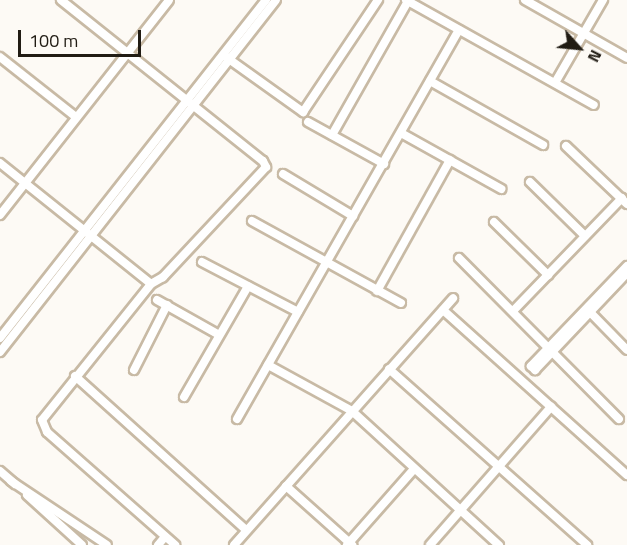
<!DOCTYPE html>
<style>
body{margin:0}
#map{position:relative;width:627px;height:545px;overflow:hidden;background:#fdfaf5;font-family:"Titillium Web",sans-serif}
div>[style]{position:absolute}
.roads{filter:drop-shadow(2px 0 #c8baa5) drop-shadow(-2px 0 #c8baa5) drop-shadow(0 2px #c8baa5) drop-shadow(0 -2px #c8baa5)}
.minor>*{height:8px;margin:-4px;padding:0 4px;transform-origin:4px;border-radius:4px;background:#fff}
span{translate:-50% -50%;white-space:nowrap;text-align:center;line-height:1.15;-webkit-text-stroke:4.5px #fdfaf5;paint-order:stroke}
.north{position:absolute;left:549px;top:18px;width:60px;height:60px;-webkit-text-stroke:4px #fdfaf5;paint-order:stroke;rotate:117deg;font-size:16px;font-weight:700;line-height:24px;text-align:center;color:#211c14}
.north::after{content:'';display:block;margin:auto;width:21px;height:27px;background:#211c14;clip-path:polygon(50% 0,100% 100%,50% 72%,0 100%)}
.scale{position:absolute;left:18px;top:30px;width:123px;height:27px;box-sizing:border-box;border:3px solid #211c14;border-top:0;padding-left:8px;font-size:18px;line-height:21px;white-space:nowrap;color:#211c14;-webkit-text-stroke:4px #fdfaf5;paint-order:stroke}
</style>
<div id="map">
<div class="roads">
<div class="minor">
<div style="left:61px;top:0;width:258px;rotate:38.6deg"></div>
<div style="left:263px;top:161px;width:7px;rotate:63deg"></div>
<div style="left:266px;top:167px;width:151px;rotate:133.1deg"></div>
<div style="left:163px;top:277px;width:14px;rotate:150deg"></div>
<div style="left:151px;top:284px;width:174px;rotate:128.7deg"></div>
<div style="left:42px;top:420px;width:13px;rotate:67deg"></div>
<div style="left:47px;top:432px;width:171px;rotate:41.4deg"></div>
<div style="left:406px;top:0;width:215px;rotate:29.2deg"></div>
<div style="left:525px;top:0;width:117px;rotate:29.6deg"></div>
<div style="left:0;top:57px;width:97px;rotate:38.3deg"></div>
<div style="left:226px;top:57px;width:95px;rotate:35.5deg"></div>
<div style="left:303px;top:112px;width:135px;rotate:-56.2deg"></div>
<div style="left:430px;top:81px;width:130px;rotate:29.5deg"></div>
<div style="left:556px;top:81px;width:94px;rotate:-59.9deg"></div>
<div style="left:308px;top:122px;width:87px;rotate:28.9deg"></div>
<div style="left:401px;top:133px;width:115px;rotate:29.2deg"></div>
<div style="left:332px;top:135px;width:154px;rotate:-60.4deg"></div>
<div style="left:566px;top:146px;width:84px;rotate:43.6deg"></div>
<div style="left:0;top:163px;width:193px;rotate:38.7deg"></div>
<div style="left:283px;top:174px;width:82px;rotate:31deg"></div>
<div style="left:530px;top:182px;width:77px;rotate:44.5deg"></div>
<div style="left:0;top:215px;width:273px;rotate:-51.8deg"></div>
<div style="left:252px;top:221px;width:170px;rotate:28.8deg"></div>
<div style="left:494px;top:222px;width:76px;rotate:44.5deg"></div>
<div style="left:459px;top:258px;width:227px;rotate:45.2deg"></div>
<div style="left:202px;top:262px;width:108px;rotate:27.5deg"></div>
<div style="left:627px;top:266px;width:139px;rotate:133.8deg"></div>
<div style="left:531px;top:366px;width:6px;rotate:45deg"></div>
<div style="left:535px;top:370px;width:134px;rotate:-46.5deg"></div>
<div style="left:377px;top:291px;width:150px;rotate:-60.9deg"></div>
<div style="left:157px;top:300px;width:71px;rotate:29.4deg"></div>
<div style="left:587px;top:309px;width:57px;rotate:45.7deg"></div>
<div style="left:443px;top:310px;width:247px;rotate:41.9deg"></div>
<div style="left:513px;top:311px;width:157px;rotate:-46deg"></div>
<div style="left:0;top:338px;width:430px;rotate:-51.8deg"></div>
<div style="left:0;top:352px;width:447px;rotate:-51.9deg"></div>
<div style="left:268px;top:365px;width:96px;rotate:28.7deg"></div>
<div style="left:352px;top:411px;width:199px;rotate:42.4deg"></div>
<div style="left:389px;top:369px;width:265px;rotate:41.6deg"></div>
<div style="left:134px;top:370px;width:73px;rotate:-63.1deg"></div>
<div style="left:75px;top:376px;width:230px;rotate:42deg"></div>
<div style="left:184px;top:397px;width:128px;rotate:-60deg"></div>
<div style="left:237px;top:419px;width:448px;rotate:-60.3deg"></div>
<div style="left:0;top:471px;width:20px;rotate:41deg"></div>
<div style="left:11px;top:481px;width:115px;rotate:33.7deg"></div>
<div style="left:286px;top:486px;width:89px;rotate:41.8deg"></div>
<div style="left:27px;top:495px;width:74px;rotate:42.3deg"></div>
<div style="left:158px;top:545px;width:11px;rotate:-49deg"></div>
<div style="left:234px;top:545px;width:330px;rotate:-48.4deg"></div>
<div style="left:347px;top:545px;width:101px;rotate:-48.6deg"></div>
<div style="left:430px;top:545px;width:184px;rotate:-48.8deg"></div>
</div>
</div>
<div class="north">N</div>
<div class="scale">100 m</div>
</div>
